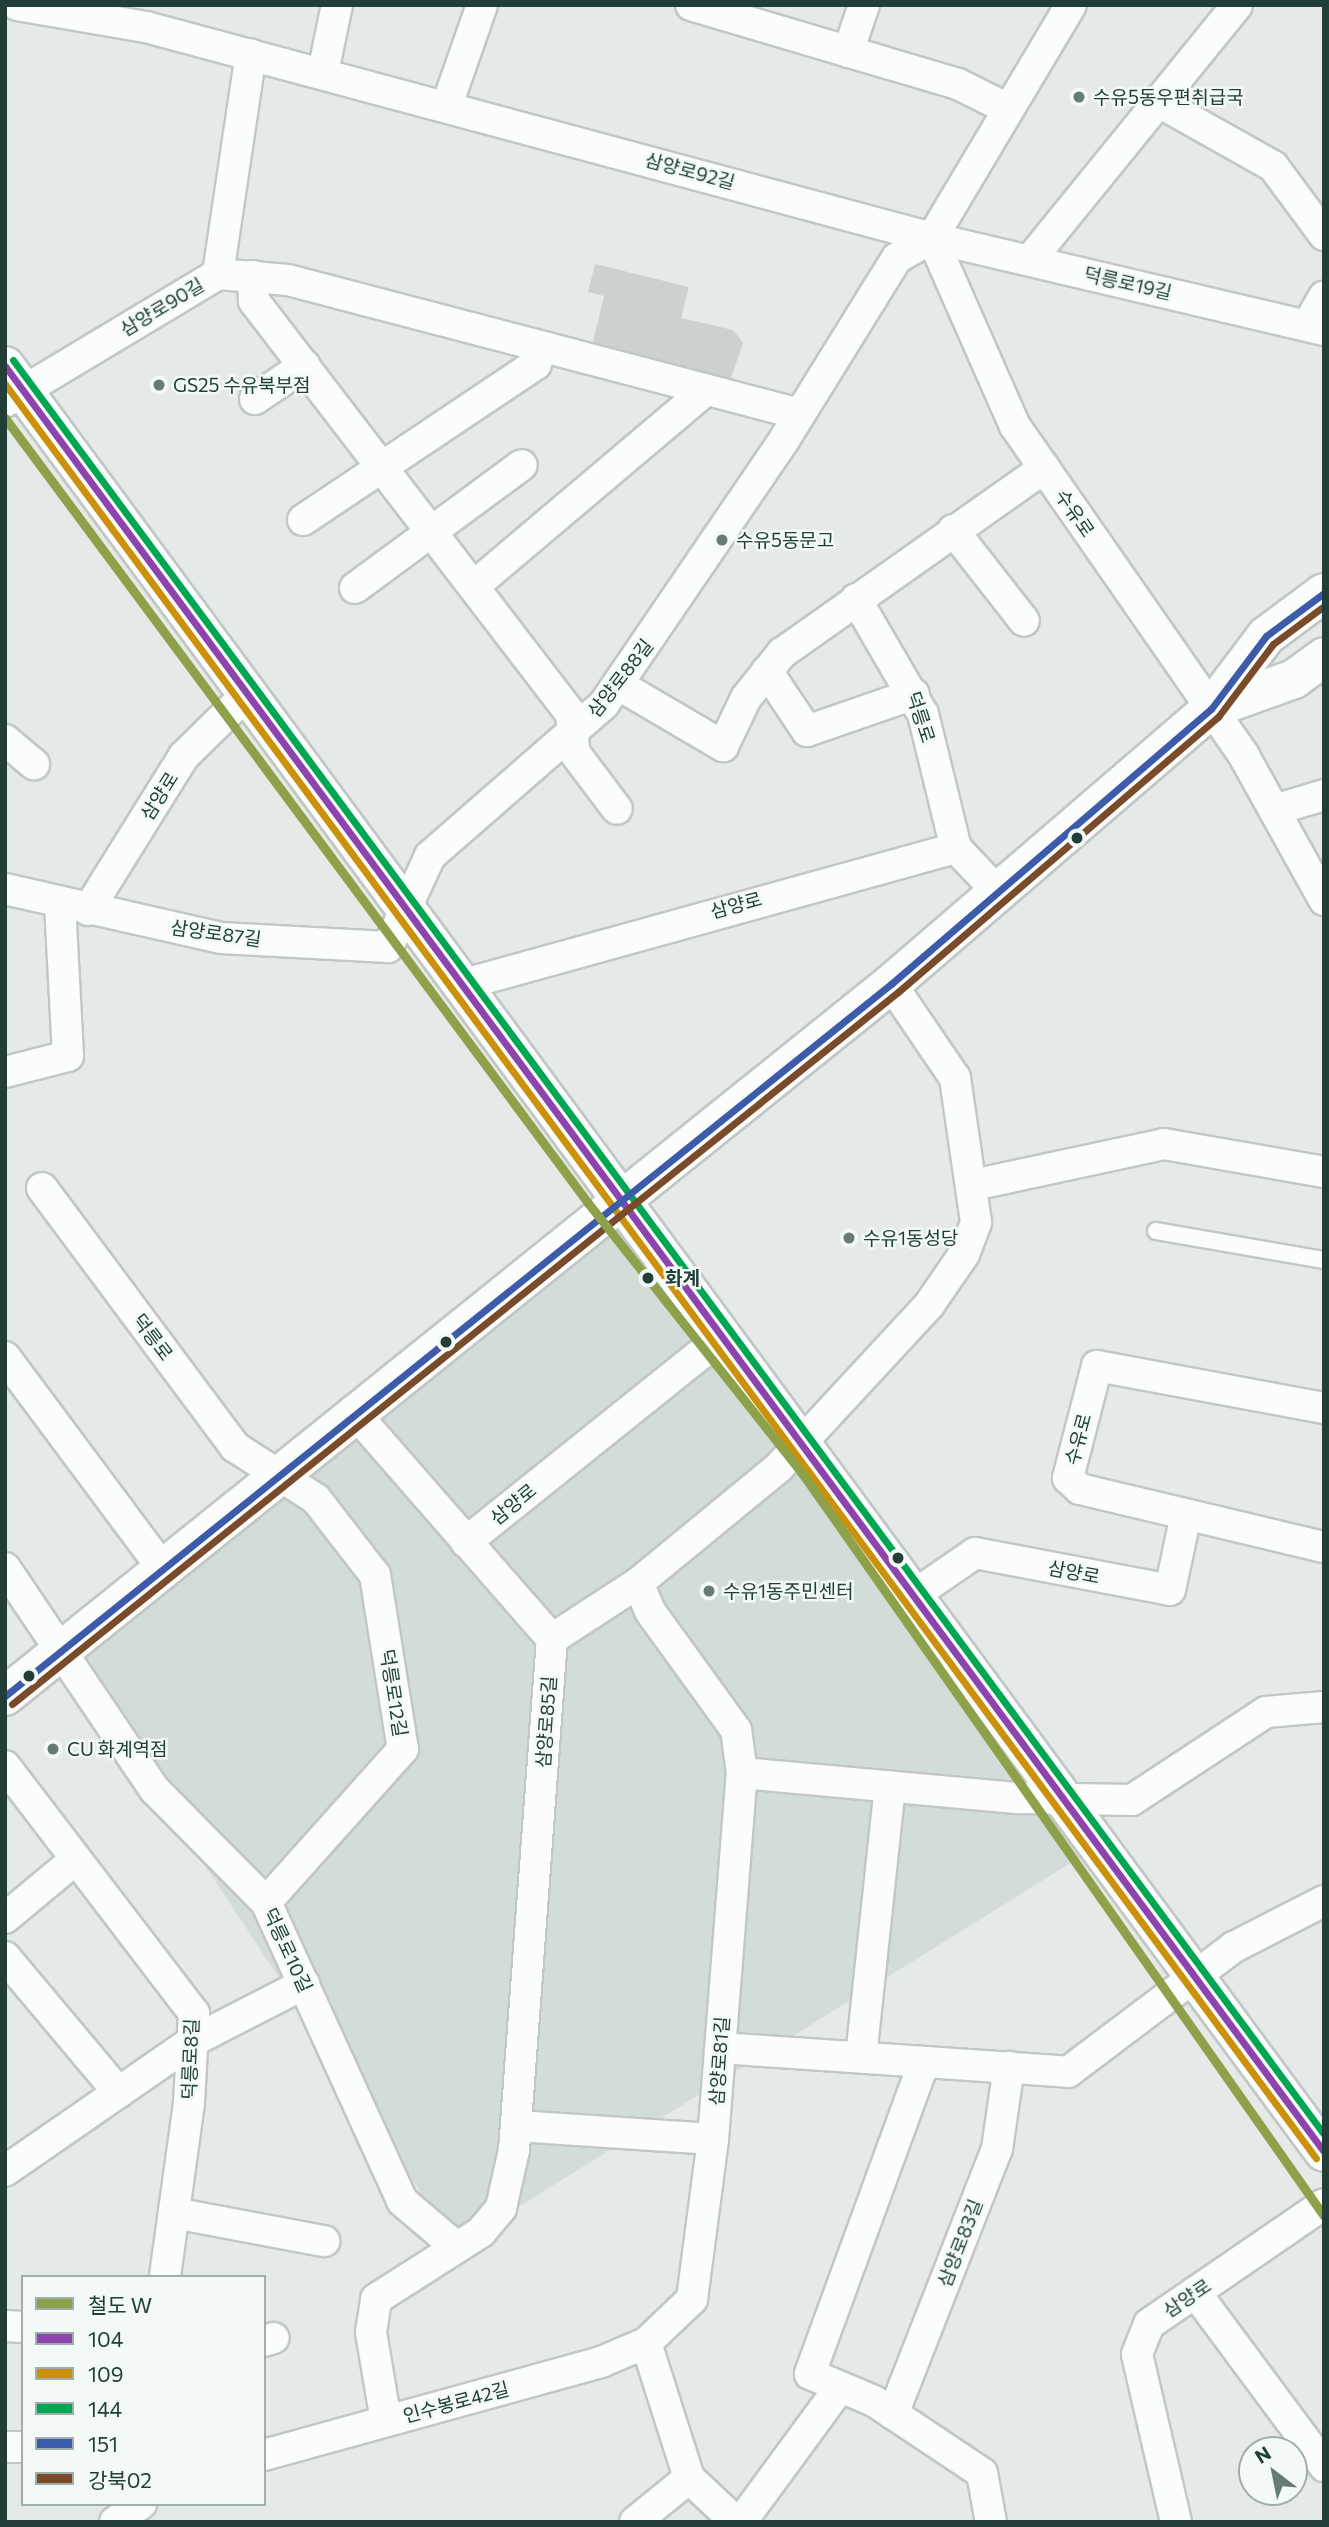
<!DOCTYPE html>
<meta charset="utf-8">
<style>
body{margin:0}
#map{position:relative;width:1329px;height:2527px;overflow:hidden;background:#e5eae8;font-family:Commissioner,"Noto Sans KR",sans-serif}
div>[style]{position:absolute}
.built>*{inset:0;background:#d2dcd8}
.building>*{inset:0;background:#ccd1cf}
.roads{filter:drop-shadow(2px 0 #c2c7c5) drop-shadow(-2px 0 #c2c7c5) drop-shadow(0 2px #c2c7c5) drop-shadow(0 -2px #c2c7c5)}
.service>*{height:16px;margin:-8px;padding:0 8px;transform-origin:8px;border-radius:8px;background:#fbfcfc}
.minor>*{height:30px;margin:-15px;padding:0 15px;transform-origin:15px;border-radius:15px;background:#fbfcfc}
.secondary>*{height:38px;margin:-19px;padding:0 19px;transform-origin:19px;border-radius:19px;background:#fbfcfc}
.bus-1>*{height:7px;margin:-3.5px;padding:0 3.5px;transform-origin:3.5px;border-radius:3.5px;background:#8e44ad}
.bus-2>*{height:7px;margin:-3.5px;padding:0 3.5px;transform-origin:3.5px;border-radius:3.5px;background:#cc910b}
.bus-3>*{height:7px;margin:-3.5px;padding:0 3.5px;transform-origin:3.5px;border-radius:3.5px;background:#00a651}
.bus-4>*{height:7px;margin:-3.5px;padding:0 3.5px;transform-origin:3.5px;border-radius:3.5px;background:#3d5bab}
.bus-5>*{height:7px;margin:-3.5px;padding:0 3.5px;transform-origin:3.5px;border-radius:3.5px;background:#7a4b2a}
.rail-1>*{height:9px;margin:-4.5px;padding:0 4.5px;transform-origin:4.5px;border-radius:4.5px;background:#8ca149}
.dots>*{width:19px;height:19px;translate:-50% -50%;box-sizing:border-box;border:4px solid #f2f9f6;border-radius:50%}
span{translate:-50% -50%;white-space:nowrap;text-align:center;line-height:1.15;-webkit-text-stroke:5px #f2f9f6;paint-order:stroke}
.poi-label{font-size:19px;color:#213e38}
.left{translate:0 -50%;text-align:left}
.street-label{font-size:19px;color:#213e38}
.stop-label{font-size:19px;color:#213e38;font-weight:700}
.frame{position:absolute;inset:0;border:7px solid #213e38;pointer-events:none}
.legend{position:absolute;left:21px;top:2275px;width:245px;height:231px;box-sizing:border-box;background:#f2f9f6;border:2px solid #9eaeaa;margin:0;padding:9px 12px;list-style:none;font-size:21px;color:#213e38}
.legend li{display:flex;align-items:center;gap:14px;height:35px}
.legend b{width:35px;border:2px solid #9eaeaa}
.north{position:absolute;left:1238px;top:2436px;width:70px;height:70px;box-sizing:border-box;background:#f2f9f6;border:2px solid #9eaeaa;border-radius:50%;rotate:328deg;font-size:19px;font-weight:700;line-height:28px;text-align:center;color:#213e38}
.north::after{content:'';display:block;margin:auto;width:24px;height:32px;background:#667a76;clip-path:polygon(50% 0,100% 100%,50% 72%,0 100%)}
</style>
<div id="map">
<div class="built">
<div style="clip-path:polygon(616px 1226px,1096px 1847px,456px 2246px,68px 1658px)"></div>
</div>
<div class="building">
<div style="clip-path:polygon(595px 264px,689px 287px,681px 318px,733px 330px,743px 343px,731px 378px,714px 384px,590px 354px,604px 296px,588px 292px)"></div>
</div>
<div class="roads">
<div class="service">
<div style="left:1156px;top:1231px;width:170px;rotate:9.8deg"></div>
</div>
<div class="minor">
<div style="left:17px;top:5px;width:131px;rotate:9.7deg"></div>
<div style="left:146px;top:27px;width:814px;rotate:15.03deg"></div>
<div style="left:932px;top:238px;width:403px;rotate:13.2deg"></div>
<div style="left:691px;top:5px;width:278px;rotate:16.5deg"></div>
<div style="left:958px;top:84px;width:54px;rotate:26.6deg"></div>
<div style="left:848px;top:52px;width:50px;rotate:-71.2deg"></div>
<div style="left:323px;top:72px;width:68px;rotate:-78.2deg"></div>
<div style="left:1157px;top:101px;width:133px;rotate:29.3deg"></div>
<div style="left:1273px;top:166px;width:86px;rotate:53.5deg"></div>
<div style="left:447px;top:105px;width:106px;rotate:-70.7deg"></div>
<div style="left:932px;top:238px;width:206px;rotate:66.2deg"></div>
<div style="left:1015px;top:426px;width:402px;rotate:55.2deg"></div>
<div style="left:1244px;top:756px;width:165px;rotate:60.9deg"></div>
<div style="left:932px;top:238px;width:271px;rotate:-59.2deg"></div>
<div style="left:1030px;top:260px;width:328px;rotate:-50.9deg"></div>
<div style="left:218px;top:274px;width:70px;rotate:4.9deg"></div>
<div style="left:288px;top:280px;width:529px;rotate:14.67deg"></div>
<div style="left:218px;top:274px;width:222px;rotate:-81.5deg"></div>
<div style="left:253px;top:276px;width:25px;rotate:88deg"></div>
<div style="left:254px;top:301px;width:521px;rotate:52.49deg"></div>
<div style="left:571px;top:714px;width:38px;rotate:85deg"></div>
<div style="left:574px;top:752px;width:71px;rotate:53deg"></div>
<div style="left:1307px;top:326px;width:34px;rotate:-60deg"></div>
<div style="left:255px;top:399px;width:60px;rotate:-34.2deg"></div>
<div style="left:5px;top:402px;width:249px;rotate:-31deg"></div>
<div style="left:303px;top:520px;width:280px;rotate:-33.8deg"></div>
<div style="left:536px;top:364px;width:18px;rotate:-74deg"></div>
<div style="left:953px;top:530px;width:115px;rotate:52deg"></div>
<div style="left:474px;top:586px;width:304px;rotate:-40.2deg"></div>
<div style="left:355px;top:588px;width:207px;rotate:-36.4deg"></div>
<div style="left:856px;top:599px;width:133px;rotate:59.8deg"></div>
<div style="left:923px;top:714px;width:138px;rotate:76.2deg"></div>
<div style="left:767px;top:671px;width:72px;rotate:56.3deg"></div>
<div style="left:807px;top:731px;width:113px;rotate:-19.1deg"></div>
<div style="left:619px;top:685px;width:121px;rotate:30.4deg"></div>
<div style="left:723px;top:746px;width:53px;rotate:-64.4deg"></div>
<div style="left:746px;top:698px;width:58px;rotate:-51.3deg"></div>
<div style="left:782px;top:653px;width:321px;rotate:-35.2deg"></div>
<div style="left:5px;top:740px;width:38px;rotate:40deg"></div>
<div style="left:1274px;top:810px;width:52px;rotate:-16.7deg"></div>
<div style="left:5px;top:889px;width:221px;rotate:12.8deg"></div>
<div style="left:221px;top:938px;width:167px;rotate:3.1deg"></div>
<div style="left:388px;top:947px;width:100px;rotate:-65.2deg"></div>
<div style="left:430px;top:856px;width:231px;rotate:-41.1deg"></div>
<div style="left:604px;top:704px;width:320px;rotate:-55.7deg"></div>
<div style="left:784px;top:440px;width:214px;rotate:-58.2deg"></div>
<div style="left:897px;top:258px;width:40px;rotate:-29.7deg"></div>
<div style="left:88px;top:910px;width:181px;rotate:-58.1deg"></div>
<div style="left:184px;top:756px;width:88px;rotate:-44.5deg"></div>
<div style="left:461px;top:985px;width:514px;rotate:-15.47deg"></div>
<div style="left:956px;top:848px;width:59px;rotate:46.4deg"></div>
<div style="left:5px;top:1072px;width:65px;rotate:-14.3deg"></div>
<div style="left:68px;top:1056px;width:152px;rotate:-93deg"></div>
<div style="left:973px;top:1185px;width:195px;rotate:-12.1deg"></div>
<div style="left:1164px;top:1144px;width:162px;rotate:9.9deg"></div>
<div style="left:42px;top:1188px;width:323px;rotate:53.3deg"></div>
<div style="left:235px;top:1447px;width:96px;rotate:32.7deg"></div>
<div style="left:316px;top:1499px;width:96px;rotate:52.2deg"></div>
<div style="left:375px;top:1575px;width:176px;rotate:80.9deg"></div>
<div style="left:403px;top:1749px;width:205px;rotate:131.8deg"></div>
<div style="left:5px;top:1357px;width:264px;rotate:53.3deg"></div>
<div style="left:1324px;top:1408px;width:231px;rotate:-169.5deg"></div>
<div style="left:1097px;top:1366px;width:116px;rotate:104.5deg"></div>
<div style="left:1068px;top:1478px;width:16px;rotate:43deg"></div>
<div style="left:1080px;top:1489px;width:251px;rotate:13.4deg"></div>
<div style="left:353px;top:1411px;width:303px;rotate:48.9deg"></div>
<div style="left:466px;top:1542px;width:331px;rotate:-38.7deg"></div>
<div style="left:5px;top:1568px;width:268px;rotate:56deg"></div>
<div style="left:155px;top:1790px;width:158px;rotate:45.3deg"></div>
<div style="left:266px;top:1902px;width:328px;rotate:65.5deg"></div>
<div style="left:402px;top:2201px;width:60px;rotate:40.3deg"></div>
<div style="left:914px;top:1595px;width:74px;rotate:-34.5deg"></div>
<div style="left:975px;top:1553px;width:198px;rotate:10.7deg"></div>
<div style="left:1170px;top:1590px;width:77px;rotate:-78deg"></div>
<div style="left:552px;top:1639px;width:103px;rotate:-33.1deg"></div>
<div style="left:638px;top:1583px;width:183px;rotate:-39.4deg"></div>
<div style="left:779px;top:1467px;width:221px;rotate:-47.2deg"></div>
<div style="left:929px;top:1305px;width:62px;rotate:-55.5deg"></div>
<div style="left:964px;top:1254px;width:34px;rotate:-69deg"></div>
<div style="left:976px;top:1222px;width:146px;rotate:-98.3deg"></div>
<div style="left:955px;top:1078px;width:114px;rotate:-124.2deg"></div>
<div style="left:5px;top:1766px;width:311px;rotate:52.6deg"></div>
<div style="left:194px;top:2013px;width:90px;rotate:93.2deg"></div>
<div style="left:189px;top:2103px;width:176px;rotate:97.9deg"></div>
<div style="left:742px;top:1773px;width:278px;rotate:5.2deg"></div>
<div style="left:1019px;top:1798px;width:113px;rotate:1deg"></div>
<div style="left:1132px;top:1800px;width:160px;rotate:-33.3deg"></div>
<div style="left:1266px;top:1712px;width:58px;rotate:-4.9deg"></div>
<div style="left:5px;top:1918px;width:92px;rotate:-39.7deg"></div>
<div style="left:5px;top:1957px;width:177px;rotate:50deg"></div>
<div style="left:720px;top:2048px;width:349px;rotate:3.9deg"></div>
<div style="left:1068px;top:2072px;width:208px;rotate:-37deg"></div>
<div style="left:1234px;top:1947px;width:101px;rotate:-27.1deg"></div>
<div style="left:861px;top:2057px;width:272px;rotate:-83.9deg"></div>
<div style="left:924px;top:2062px;width:332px;rotate:110.1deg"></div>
<div style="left:810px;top:2374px;width:69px;rotate:22.9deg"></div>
<div style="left:874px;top:2401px;width:130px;rotate:33.7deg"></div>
<div style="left:982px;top:2473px;width:50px;rotate:79.6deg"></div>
<div style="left:517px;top:2126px;width:196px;rotate:3.8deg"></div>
<div style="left:5px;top:2171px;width:229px;rotate:-34.7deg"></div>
<div style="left:193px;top:2041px;width:125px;rotate:-27.2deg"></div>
<div style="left:174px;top:2213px;width:153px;rotate:10.6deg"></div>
<div style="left:1195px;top:2292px;width:217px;rotate:53.4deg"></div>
<div style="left:5px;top:2326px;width:18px;rotate:3deg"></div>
<div style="left:264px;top:2341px;width:10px;rotate:-17deg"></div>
<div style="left:646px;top:2343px;width:142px;rotate:72.3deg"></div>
<div style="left:689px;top:2478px;width:64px;rotate:43.1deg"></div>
<div style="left:893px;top:2414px;width:285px;rotate:-68.6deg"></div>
<div style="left:997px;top:2149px;width:83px;rotate:-81.7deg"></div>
<div style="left:386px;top:2421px;width:90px;rotate:-99.6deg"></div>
<div style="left:371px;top:2332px;width:33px;rotate:-81deg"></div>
<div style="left:376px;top:2299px;width:125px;rotate:-32.5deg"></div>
<div style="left:481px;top:2232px;width:31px;rotate:-50deg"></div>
<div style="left:501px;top:2208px;width:59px;rotate:-77.4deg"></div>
<div style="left:514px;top:2150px;width:512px;rotate:-85.75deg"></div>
<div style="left:5px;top:2447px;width:18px"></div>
<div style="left:264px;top:2455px;width:350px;rotate:-15.4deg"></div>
<div style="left:601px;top:2362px;width:49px;rotate:-22.9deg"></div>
<div style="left:646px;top:2343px;width:64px;rotate:-43.7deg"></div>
<div style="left:692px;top:2299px;width:161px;rotate:-82.5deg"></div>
<div style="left:713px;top:2139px;width:367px;rotate:-85.5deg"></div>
<div style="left:742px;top:1773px;width:43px;rotate:-97.9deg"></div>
<div style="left:736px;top:1730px;width:147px;rotate:-125.9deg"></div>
<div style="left:650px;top:1611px;width:30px;rotate:-113deg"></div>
<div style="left:115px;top:2522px;width:32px;rotate:-35deg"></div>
<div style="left:635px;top:2522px;width:70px;rotate:-39.2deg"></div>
<div style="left:741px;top:2522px;width:167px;rotate:-53.7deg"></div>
<div style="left:1176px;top:2522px;width:172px;rotate:-103.1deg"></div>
<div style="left:1137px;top:2354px;width:32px;rotate:-68deg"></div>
<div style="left:1149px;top:2324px;width:212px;rotate:-34.4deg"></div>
</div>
<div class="secondary">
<div style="left:5px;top:366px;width:2220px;rotate:53.55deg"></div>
<div style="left:1211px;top:709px;width:88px;rotate:-19.9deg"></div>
<div style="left:1294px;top:679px;width:37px;rotate:-36deg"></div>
<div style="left:5px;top:1696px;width:1137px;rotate:-38.79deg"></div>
<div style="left:891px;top:984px;width:422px;rotate:-40.7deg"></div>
<div style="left:1211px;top:709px;width:91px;rotate:-53deg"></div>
<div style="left:1266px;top:636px;width:72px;rotate:-36.6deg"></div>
</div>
</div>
<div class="bus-1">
<div style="left:5px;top:366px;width:2220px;rotate:53.55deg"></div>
</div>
<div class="bus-2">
<div style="left:5px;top:384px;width:2206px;rotate:53.54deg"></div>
</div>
<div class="bus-3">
<div style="left:13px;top:360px;width:2206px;rotate:53.54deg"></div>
</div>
<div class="bus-4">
<div style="left:5px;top:1696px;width:1137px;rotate:-38.79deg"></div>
<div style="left:891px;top:984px;width:422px;rotate:-40.7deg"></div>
<div style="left:1211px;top:709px;width:91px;rotate:-53deg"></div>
<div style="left:1266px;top:636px;width:72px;rotate:-36.6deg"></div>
</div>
<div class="bus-5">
<div style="left:12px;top:1704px;width:1137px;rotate:-38.79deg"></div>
<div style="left:898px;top:992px;width:422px;rotate:-40.7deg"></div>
<div style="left:1218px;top:717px;width:91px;rotate:-53deg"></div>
<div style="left:1273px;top:644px;width:64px;rotate:-36.7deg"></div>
</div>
<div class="rail-1">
<div style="left:5px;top:418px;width:978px;rotate:53.4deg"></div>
<div style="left:588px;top:1203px;width:345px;rotate:51.6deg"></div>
<div style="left:802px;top:1473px;width:908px;rotate:54.91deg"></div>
</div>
<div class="dots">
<div style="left:1079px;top:97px;background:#667a76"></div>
<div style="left:159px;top:385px;background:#667a76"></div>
<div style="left:722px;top:540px;background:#667a76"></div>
<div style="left:1077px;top:838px;background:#213e38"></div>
<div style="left:849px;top:1238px;background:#667a76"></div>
<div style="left:648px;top:1278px;background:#213e38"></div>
<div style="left:446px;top:1342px;background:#213e38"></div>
<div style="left:898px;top:1558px;background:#213e38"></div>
<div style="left:709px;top:1591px;background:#667a76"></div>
<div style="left:29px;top:1676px;background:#213e38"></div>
<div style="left:53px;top:1749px;background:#667a76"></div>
</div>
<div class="poi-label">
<span class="left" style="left:1093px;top:97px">수유5동우편취급국</span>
<span class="left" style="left:173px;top:385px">GS25 수유북부점</span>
<span class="left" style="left:736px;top:540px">수유5동문고</span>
<span class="left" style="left:863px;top:1238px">수유1동성당</span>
<span class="left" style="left:723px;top:1591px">수유1동주민센터</span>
<span class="left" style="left:67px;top:1749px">CU 화계역점</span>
</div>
<div class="street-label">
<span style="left:690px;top:171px;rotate:15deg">삼양로92길</span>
<span style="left:1128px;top:283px;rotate:13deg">덕릉로19길</span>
<span style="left:162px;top:307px;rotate:-31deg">삼양로90길</span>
<span style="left:1075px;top:513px;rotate:55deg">수유로</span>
<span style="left:620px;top:678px;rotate:-52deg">삼양로88길</span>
<span style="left:921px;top:717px;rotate:72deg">덕릉로</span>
<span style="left:159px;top:796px;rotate:-58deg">삼양로</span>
<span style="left:736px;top:905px;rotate:-15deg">삼양로</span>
<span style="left:216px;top:933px;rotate:8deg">삼양로87길</span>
<span style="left:153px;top:1337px;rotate:53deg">덕릉로</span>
<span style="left:1078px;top:1439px;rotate:-75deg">수유로</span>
<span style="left:513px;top:1504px;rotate:-39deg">삼양로</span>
<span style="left:1074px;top:1572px;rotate:11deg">삼양로</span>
<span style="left:394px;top:1693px;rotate:81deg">덕릉로12길</span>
<span style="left:546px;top:1722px;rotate:-86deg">삼양로85길</span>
<span style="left:288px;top:1950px;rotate:65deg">덕릉로10길</span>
<span style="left:190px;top:2059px;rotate:-88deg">덕릉로8길</span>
<span style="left:719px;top:2061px;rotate:-86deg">삼양로81길</span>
<span style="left:960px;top:2243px;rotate:-69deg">삼양로83길</span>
<span style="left:1187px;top:2298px;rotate:-34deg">삼양로</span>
<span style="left:456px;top:2402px;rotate:-15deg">인수봉로42길</span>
</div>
<div class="stop-label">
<span class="left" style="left:665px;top:1278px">화계</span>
</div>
<div class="frame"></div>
<ul class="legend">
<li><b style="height:9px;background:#8ca149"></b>철도 W</li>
<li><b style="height:9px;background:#8e44ad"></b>104</li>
<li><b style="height:9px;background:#cc910b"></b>109</li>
<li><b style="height:9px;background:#00a651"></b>144</li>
<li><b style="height:9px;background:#3d5bab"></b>151</li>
<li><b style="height:9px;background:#7a4b2a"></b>강북02</li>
</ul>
<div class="north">N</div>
</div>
